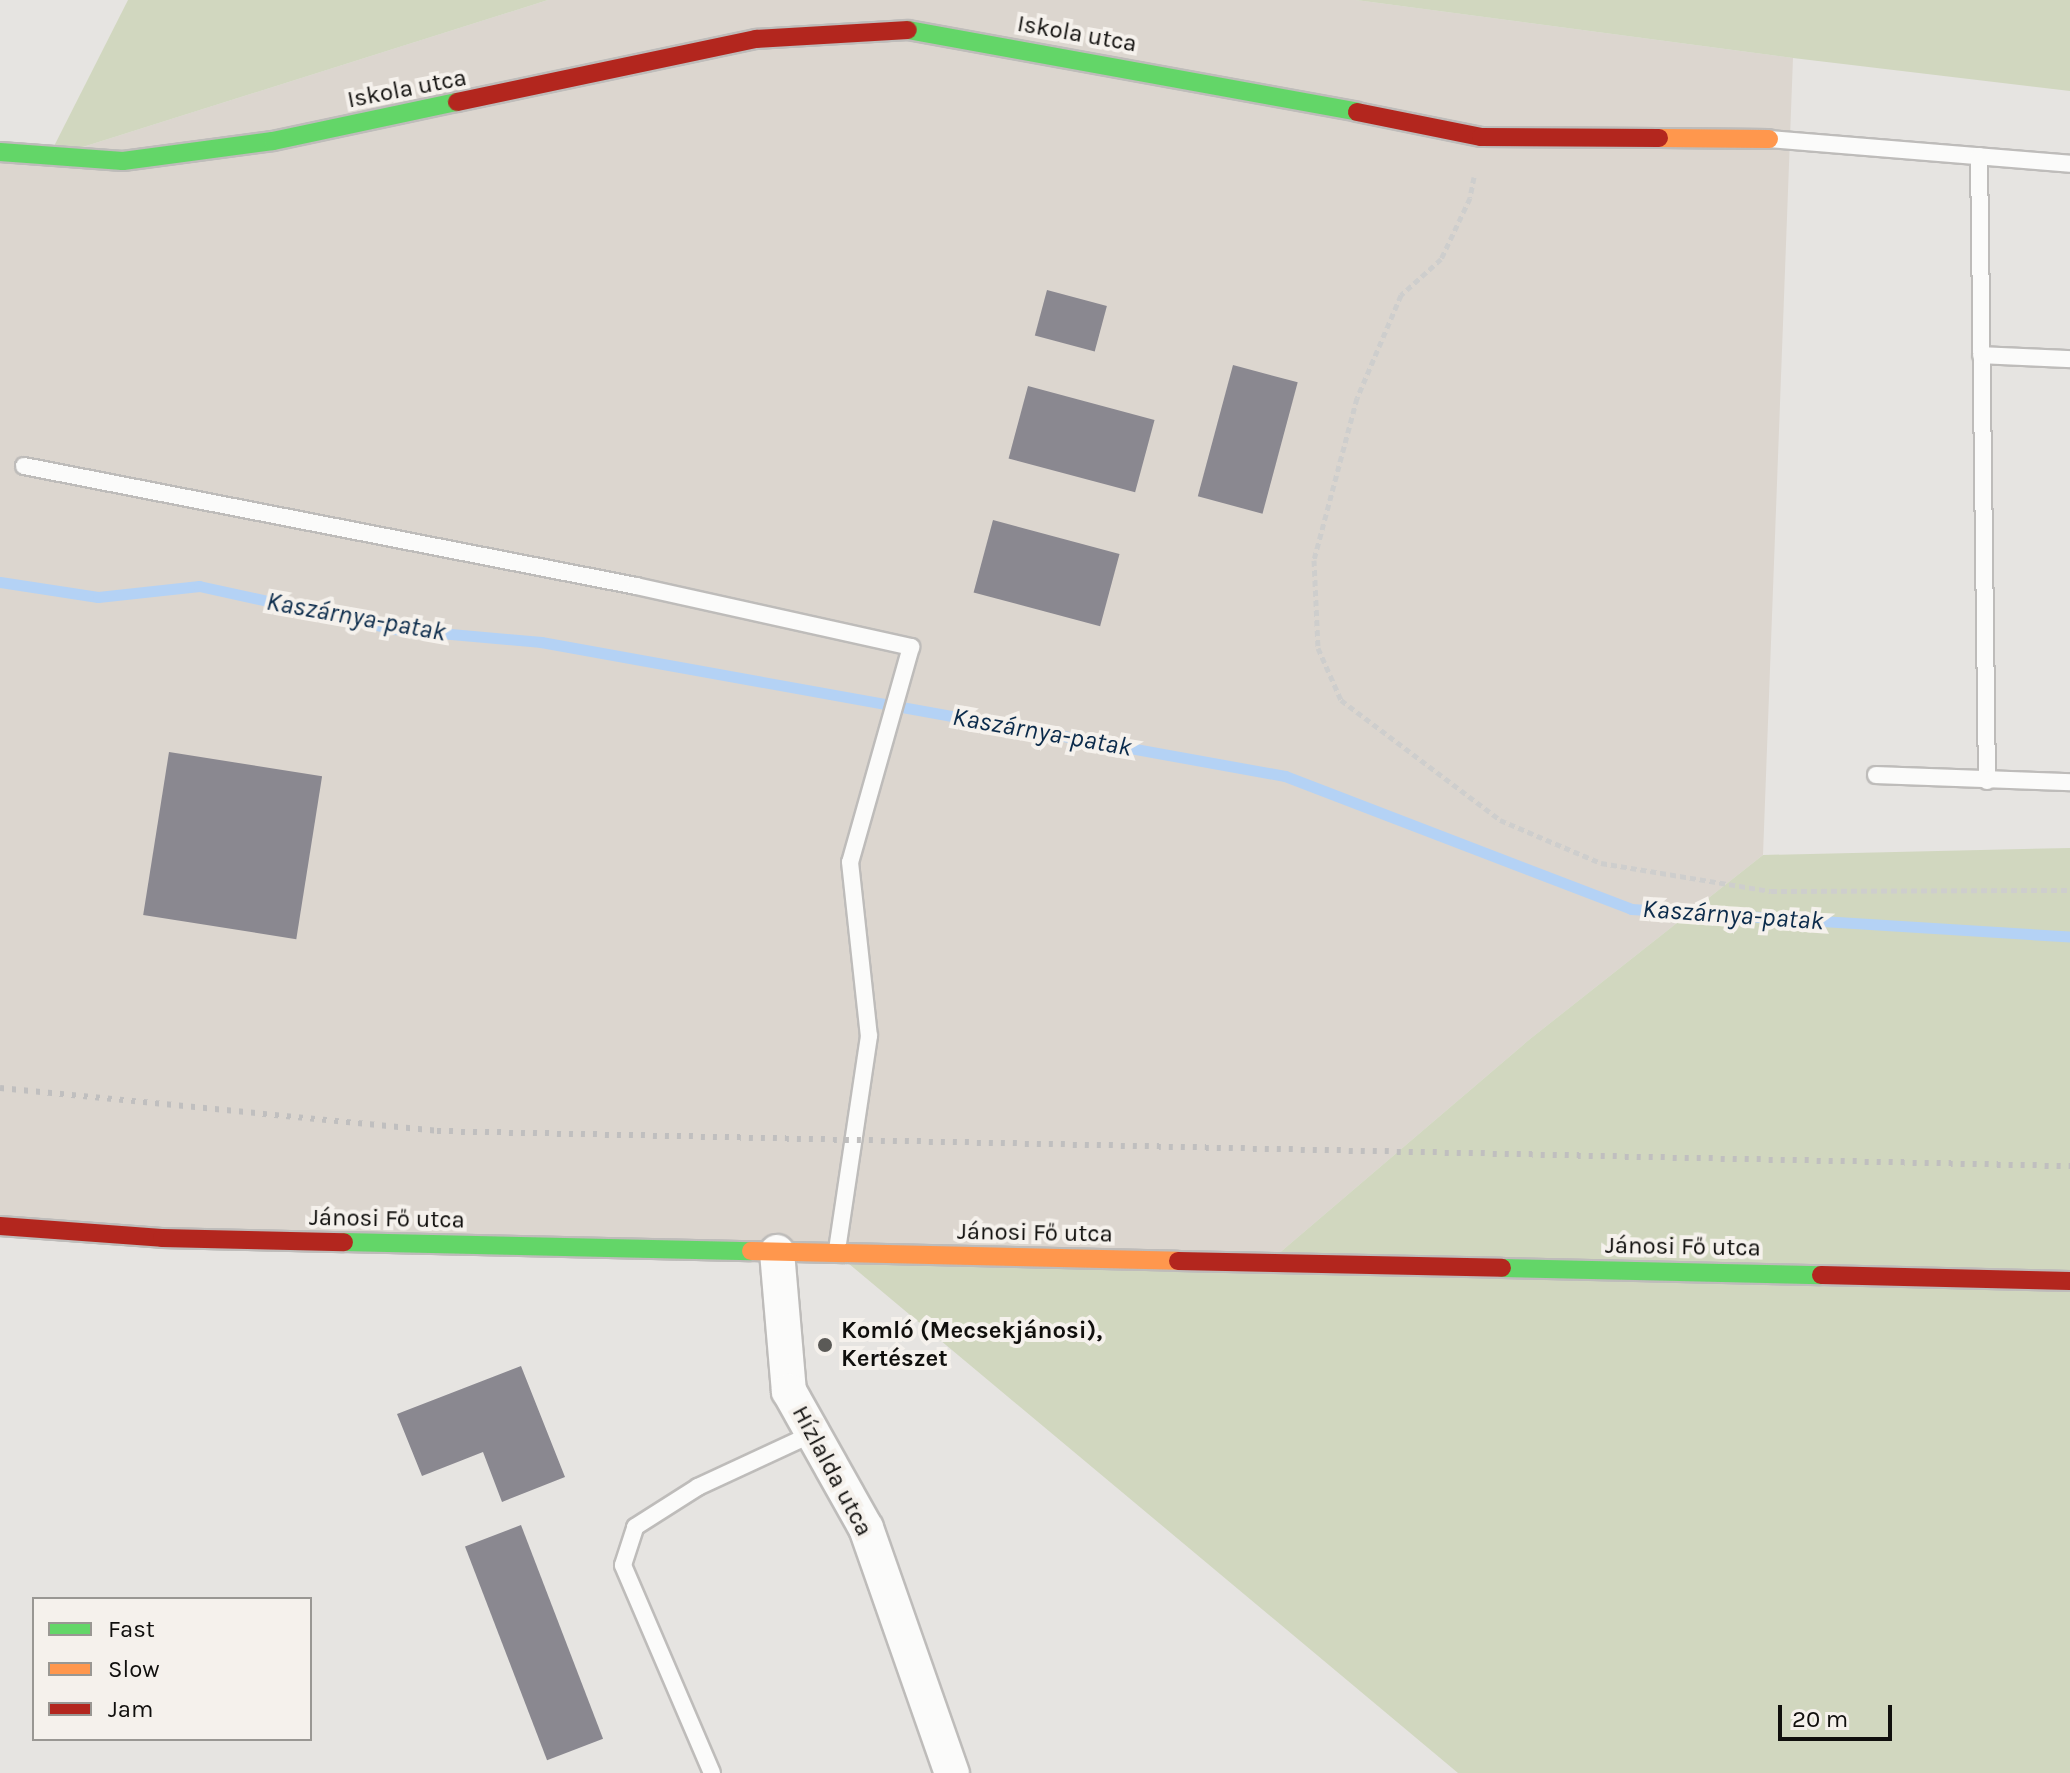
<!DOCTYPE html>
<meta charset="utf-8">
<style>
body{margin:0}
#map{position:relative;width:2070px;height:1773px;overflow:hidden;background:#e6e4e1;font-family:Karla,sans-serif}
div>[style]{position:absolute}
.built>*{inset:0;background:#dcd6cf}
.green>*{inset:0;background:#d1d7bf}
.stream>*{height:11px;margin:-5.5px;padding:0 5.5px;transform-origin:5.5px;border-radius:5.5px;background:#b4d2f5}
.building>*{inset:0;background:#8a8890;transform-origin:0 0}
.path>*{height:5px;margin-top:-2.5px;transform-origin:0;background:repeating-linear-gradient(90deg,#cececd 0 6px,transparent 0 10px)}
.roads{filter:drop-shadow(2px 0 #bebcba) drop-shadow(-2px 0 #bebcba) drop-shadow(0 2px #bebcba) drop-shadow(0 -2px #bebcba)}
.lane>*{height:16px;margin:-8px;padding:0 8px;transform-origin:8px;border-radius:8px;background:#fbfbfa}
.street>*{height:34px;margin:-17px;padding:0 17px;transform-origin:17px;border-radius:17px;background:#fbfbfa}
.fast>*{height:18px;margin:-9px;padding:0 9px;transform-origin:9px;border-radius:9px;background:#63d668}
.slow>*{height:18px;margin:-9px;padding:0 9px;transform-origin:9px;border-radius:9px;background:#ff974d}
.jam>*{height:18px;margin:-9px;padding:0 9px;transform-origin:9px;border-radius:9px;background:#b3261e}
.rail>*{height:6px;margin-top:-3px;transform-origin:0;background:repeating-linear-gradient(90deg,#c0bfbf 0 4px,transparent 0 12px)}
.dots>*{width:22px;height:22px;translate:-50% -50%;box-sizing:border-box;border:4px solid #f5f1ec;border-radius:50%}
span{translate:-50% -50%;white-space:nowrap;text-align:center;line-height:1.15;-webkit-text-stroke:8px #f5f1ec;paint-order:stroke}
.street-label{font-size:24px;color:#100f0d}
.poi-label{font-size:24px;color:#100f0d;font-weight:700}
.left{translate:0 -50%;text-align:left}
.water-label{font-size:26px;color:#0b2b4b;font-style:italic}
.legend{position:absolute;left:32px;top:1597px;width:280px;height:144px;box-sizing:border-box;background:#f5f1ec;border:2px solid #999793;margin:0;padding:10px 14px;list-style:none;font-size:24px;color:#100f0d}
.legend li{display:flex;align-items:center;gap:16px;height:40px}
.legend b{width:40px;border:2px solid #999793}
.scale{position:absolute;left:1778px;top:1705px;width:114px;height:36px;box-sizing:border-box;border:4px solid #100f0d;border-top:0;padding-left:10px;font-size:24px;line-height:28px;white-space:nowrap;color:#100f0d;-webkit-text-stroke:6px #f5f1ec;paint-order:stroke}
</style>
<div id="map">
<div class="built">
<div style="clip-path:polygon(548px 0,1356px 0,1793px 58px,1763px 855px,1530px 1039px,1270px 1261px,0 1226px,0 147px,48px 158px)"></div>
</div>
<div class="green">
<div style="clip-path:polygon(128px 0,548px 0,48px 158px)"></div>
<div style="clip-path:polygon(1356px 0,2070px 0,2070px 91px,1793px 58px)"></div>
<div style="clip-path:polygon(2070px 848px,2070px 1773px,1458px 1773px,836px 1253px,1270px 1261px,1530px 1039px,1763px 855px)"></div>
</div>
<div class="stream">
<div style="left:0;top:582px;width:99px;rotate:8.7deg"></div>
<div style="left:98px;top:597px;width:102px;rotate:-6.2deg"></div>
<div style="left:199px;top:586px;width:201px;rotate:12.4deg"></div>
<div style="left:395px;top:629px;width:147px;rotate:5.1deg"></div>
<div style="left:541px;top:642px;width:756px;rotate:10.21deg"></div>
<div style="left:1285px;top:776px;width:371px;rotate:21deg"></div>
<div style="left:1631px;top:909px;width:440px;rotate:3.6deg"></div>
</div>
<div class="building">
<div style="left:1047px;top:290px;width:62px;height:47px;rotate:15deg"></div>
<div style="left:1233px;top:365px;width:67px;height:136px;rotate:15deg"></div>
<div style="left:1028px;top:386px;width:131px;height:75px;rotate:15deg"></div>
<div style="left:993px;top:520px;width:131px;height:75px;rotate:15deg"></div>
<div style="left:169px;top:752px;width:155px;height:165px;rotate:9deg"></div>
<div style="clip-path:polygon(521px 1366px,565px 1477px,502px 1502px,483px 1452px,422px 1476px,397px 1414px)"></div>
<div style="left:521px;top:1525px;width:229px;height:60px;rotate:69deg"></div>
</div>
<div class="path">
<div style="left:1474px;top:177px;width:21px;rotate:101deg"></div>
<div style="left:1470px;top:198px;width:68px;rotate:115.4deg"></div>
<div style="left:1441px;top:259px;width:54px;rotate:138deg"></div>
<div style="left:1401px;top:295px;width:112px;rotate:113.1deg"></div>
<div style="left:1357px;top:398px;width:168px;rotate:104.9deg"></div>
<div style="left:1314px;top:560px;width:88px;rotate:87.4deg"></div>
<div style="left:1318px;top:648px;width:57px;rotate:66.1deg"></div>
<div style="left:1341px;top:700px;width:199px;rotate:37deg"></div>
<div style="left:1500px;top:820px;width:110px;rotate:23.1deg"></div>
<div style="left:1601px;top:863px;width:172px;rotate:9.4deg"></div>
<div style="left:1771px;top:891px;width:299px;rotate:-0.2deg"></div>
</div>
<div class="roads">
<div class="lane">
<div style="left:1769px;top:139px;width:302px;rotate:4.7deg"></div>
<div style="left:1979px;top:156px;width:625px;rotate:89.27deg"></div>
<div style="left:1981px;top:355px;width:89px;rotate:2.6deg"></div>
<div style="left:24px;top:466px;width:624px;rotate:11.09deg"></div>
<div style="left:636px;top:586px;width:282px;rotate:12.5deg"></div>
<div style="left:911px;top:647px;width:223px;rotate:105.8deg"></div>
<div style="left:850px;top:862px;width:175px;rotate:83.8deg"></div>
<div style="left:869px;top:1036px;width:217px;rotate:98.5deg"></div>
<div style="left:1876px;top:775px;width:194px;rotate:2.1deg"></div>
<div style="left:712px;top:1773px;width:226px;rotate:-113.2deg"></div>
<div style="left:623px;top:1565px;width:40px;rotate:-72deg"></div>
<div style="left:635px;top:1527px;width:75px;rotate:-32.4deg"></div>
<div style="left:698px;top:1487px;width:123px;rotate:-24.9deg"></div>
</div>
<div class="street">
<div style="left:777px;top:1252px;width:140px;rotate:85.1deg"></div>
<div style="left:789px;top:1391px;width:157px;rotate:60.7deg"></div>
<div style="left:866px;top:1528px;width:260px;rotate:70.7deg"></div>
</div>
<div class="fast">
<div style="left:908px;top:30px;width:456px;rotate:10.3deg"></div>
<div style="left:0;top:152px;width:123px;rotate:4.2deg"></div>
<div style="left:123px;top:161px;width:151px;rotate:-7.6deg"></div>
<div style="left:273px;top:141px;width:188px;rotate:-12deg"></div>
<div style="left:344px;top:1242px;width:407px;rotate:1.3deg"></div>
<div style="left:1502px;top:1268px;width:319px;rotate:1.3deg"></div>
</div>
<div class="slow">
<div style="left:1659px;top:138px;width:110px;rotate:0.5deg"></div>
<div style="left:751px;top:1251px;width:427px;rotate:1.3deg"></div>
</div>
<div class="jam">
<div style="left:457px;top:102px;width:306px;rotate:-11.9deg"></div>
<div style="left:756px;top:39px;width:152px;rotate:-3.4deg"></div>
<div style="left:1357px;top:112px;width:126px;rotate:11.4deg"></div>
<div style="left:1481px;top:137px;width:178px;rotate:0.3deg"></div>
<div style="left:0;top:1226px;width:162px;rotate:4.2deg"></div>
<div style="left:162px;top:1238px;width:182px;rotate:1.3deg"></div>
<div style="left:1178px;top:1261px;width:324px;rotate:1.2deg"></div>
<div style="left:1821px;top:1275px;width:249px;rotate:1.4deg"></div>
</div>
</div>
<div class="rail">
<div style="left:0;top:1088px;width:439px;rotate:5.6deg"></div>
<div style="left:437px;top:1131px;width:1633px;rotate:1.23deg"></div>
</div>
<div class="dots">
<div style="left:825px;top:1345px;background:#5b5a57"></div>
</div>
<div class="street-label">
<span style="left:1077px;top:34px;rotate:10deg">Iskola utca</span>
<span style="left:407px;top:89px;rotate:-11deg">Iskola utca</span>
<span style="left:387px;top:1219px;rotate:1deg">Jánosi Fő utca</span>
<span style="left:1035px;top:1233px;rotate:1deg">Jánosi Fő utca</span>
<span style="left:1683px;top:1247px;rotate:1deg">Jánosi Fő utca</span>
<span style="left:832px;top:1471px;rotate:62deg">Hízlalda utca</span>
</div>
<div class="poi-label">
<span class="left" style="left:841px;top:1345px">Komló (Mecsekjánosi),<br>Kertészet</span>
</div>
<div class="water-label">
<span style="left:356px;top:617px;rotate:10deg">Kaszárnya-patak</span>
<span style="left:1042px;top:732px;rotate:10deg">Kaszárnya-patak</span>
<span style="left:1733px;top:915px;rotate:4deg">Kaszárnya-patak</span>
</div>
<ul class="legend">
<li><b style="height:10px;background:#63d668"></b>Fast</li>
<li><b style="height:10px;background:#ff974d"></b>Slow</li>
<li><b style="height:10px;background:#b3261e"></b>Jam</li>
</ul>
<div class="scale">20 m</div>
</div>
